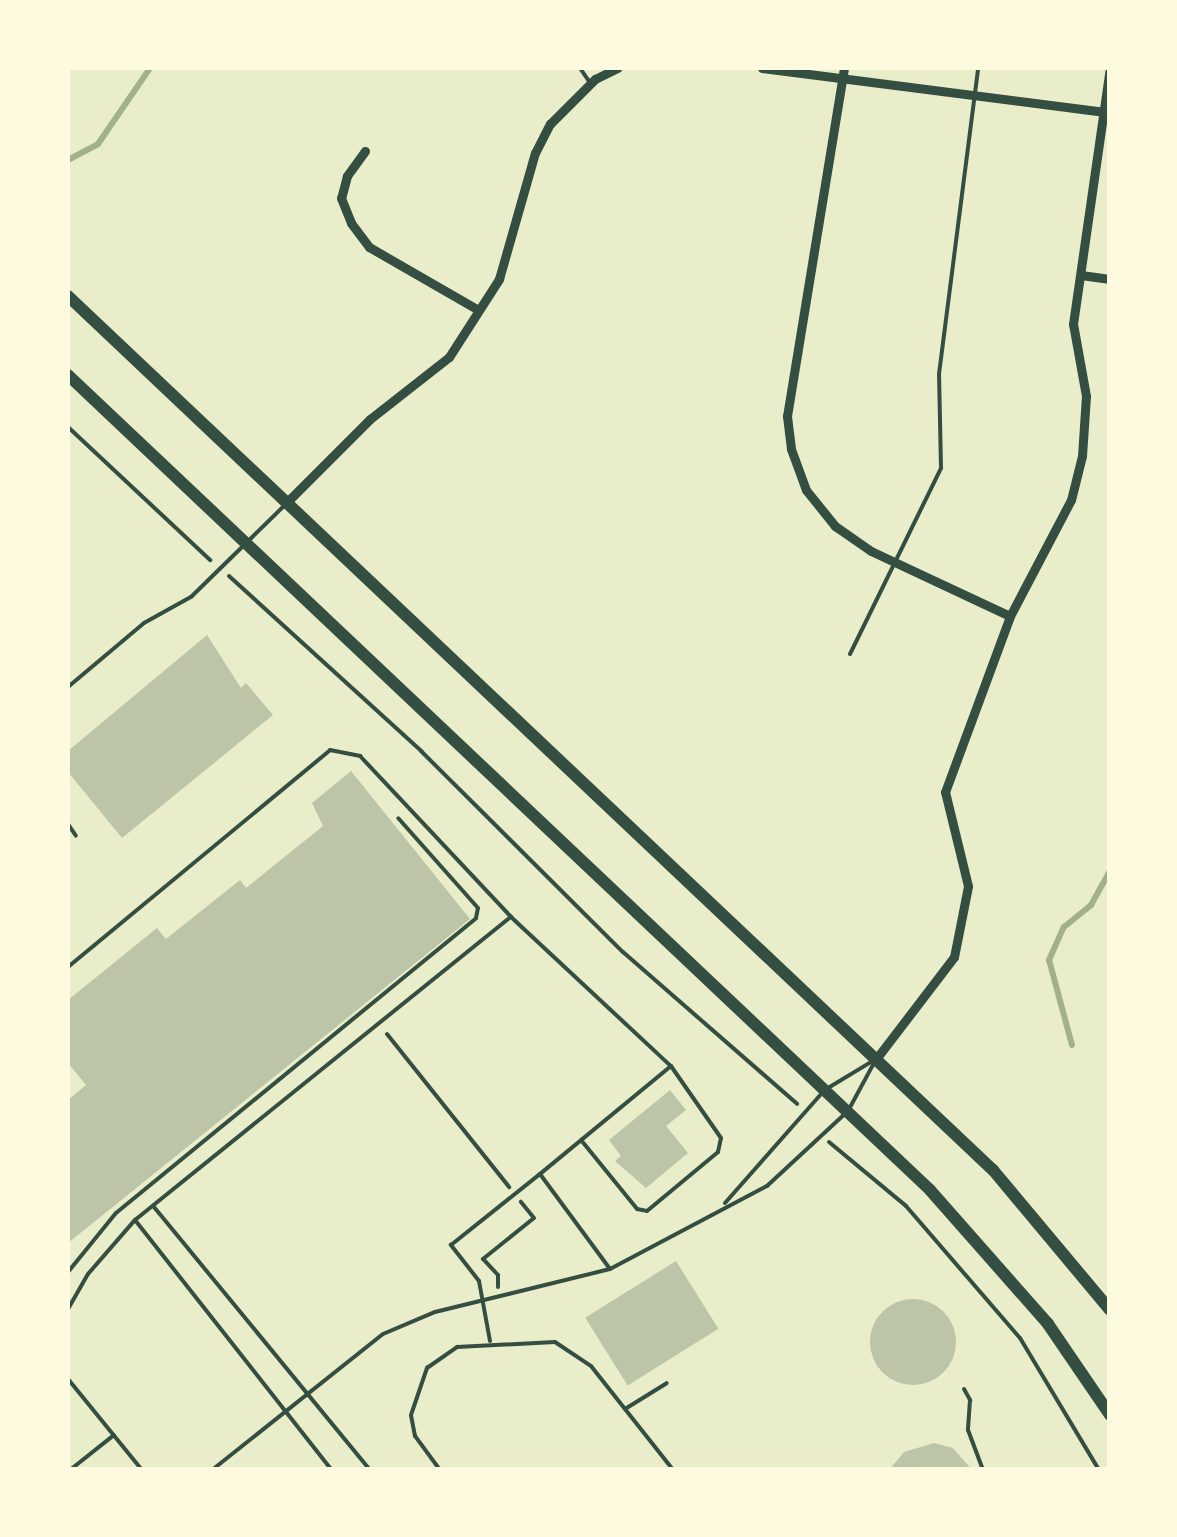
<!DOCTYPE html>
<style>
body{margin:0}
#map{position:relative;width:1177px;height:1537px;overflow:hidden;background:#e9edc9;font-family:"Asap Condensed",sans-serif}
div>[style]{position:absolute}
.stream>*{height:6px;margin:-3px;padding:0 3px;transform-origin:3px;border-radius:3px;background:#a3b18a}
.building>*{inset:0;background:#bcc5a7;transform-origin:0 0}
.round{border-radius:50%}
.path>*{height:4px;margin:-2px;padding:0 2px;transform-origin:2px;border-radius:2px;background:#344e41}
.service>*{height:4px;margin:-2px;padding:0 2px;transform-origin:2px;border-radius:2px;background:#344e41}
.minor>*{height:9px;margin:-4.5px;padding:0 4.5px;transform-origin:4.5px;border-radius:4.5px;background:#344e41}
.secondary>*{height:12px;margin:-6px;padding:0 6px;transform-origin:6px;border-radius:6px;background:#344e41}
span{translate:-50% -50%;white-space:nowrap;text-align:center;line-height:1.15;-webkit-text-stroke:8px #fefae0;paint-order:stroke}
.frame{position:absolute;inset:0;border:70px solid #fefae0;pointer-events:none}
</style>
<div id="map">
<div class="stream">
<div style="left:68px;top:160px;width:34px;rotate:-28deg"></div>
<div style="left:98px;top:144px;width:92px;rotate:-55.6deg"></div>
<div style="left:1072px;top:1045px;width:88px;rotate:-105.1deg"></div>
<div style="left:1049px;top:960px;width:36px;rotate:-66deg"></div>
<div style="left:1064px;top:927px;width:35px;rotate:-39deg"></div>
<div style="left:1091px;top:905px;width:39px;rotate:-61deg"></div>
</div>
<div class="building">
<div style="clip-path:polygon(207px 635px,241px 688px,246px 683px,273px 715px,122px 838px,68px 772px,68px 751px)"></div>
<div style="clip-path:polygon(351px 771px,470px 919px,68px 1243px,68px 1100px,86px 1085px,68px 1063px,68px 1000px,157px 928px,166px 939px,240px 880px,246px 888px,323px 826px,312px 803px)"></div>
<div style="clip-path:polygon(670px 1090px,686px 1110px,666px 1126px,688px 1153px,646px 1188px,615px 1161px,621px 1156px,609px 1140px)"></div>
<div style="left:676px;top:1261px;width:80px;height:107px;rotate:58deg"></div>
<div class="round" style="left:870px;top:1299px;width:86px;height:86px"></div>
<div style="clip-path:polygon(934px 1443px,953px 1448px,972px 1470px,889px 1470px,904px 1452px)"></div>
</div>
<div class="path">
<div style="left:68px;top:427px;width:195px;rotate:43.1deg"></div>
<div style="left:229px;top:576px;width:260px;rotate:42.3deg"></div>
<div style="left:421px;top:751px;width:285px;rotate:44.9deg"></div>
<div style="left:623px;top:952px;width:231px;rotate:41.1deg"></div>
<div style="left:387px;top:1034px;width:196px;rotate:51.4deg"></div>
<div style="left:829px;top:1142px;width:100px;rotate:39.7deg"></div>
<div style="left:906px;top:1206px;width:174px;rotate:49.2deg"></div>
<div style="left:1020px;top:1338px;width:154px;rotate:59.1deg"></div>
<div style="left:68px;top:1272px;width:76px;rotate:-50.9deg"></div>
<div style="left:116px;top:1213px;width:465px;rotate:-39.3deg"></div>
<div style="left:476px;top:918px;width:10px;rotate:-79deg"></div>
<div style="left:478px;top:908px;width:120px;rotate:-131.6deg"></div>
<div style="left:498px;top:1287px;width:12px;rotate:-90deg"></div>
<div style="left:498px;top:1275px;width:22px;rotate:-133deg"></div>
<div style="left:483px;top:1259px;width:65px;rotate:-38.8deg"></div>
<div style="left:534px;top:1218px;width:21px;rotate:-129deg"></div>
</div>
<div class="service">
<div style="left:580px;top:68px;width:18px;rotate:56deg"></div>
<div style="left:850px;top:654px;width:207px;rotate:-63.9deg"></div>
<div style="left:941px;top:468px;width:94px;rotate:-91.2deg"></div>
<div style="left:939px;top:374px;width:308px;rotate:-82.7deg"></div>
<div style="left:68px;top:687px;width:99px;rotate:-40.1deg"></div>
<div style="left:144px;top:623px;width:54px;rotate:-29deg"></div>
<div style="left:191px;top:597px;width:130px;rotate:-44.4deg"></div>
<div style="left:68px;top:824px;width:14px;rotate:56deg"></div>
<div style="left:68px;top:967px;width:340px;rotate:-39.6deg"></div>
<div style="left:330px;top:750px;width:31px;rotate:11deg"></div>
<div style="left:360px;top:756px;width:221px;rotate:46.8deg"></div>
<div style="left:511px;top:917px;width:219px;rotate:43deg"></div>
<div style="left:671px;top:1066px;width:170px;rotate:140.5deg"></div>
<div style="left:540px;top:1174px;width:118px;rotate:53.6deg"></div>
<div style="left:828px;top:1088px;width:50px;rotate:-31.2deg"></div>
<div style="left:581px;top:1140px;width:89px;rotate:50.9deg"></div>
<div style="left:637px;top:1209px;width:10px;rotate:11deg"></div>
<div style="left:647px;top:1211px;width:92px;rotate:-39.7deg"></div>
<div style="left:718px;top:1152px;width:14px;rotate:-78deg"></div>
<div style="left:721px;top:1138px;width:88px;rotate:-124.8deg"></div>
<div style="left:725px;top:1203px;width:145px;rotate:-48.6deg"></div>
<div style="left:154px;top:1207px;width:340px;rotate:50.6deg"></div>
<div style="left:135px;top:1220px;width:318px;rotate:51.8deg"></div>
<div style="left:68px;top:1309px;width:40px;rotate:-60.3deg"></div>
<div style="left:88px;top:1274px;width:72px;rotate:-49deg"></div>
<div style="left:135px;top:1220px;width:483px;rotate:-38.9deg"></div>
<div style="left:490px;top:1341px;width:61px;rotate:-100.4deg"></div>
<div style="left:479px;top:1281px;width:46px;rotate:-127.9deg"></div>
<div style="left:451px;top:1245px;width:114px;rotate:-38.6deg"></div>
<div style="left:68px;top:1379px;width:117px;rotate:50.9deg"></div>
<div style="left:964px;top:1389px;width:13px;rotate:61deg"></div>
<div style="left:970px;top:1400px;width:30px;rotate:94deg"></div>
<div style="left:968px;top:1430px;width:43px;rotate:69.4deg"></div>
<div style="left:625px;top:1409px;width:49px;rotate:-31.8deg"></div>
<div style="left:70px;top:1470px;width:56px;rotate:-38.5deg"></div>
<div style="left:212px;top:1470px;width:218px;rotate:-38.5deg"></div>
<div style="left:383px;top:1334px;width:56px;rotate:-22.9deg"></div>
<div style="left:435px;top:1312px;width:180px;rotate:-13.8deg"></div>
<div style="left:610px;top:1269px;width:178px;rotate:-27.9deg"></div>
<div style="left:767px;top:1186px;width:110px;rotate:-42.8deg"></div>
<div style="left:848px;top:1111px;width:57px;rotate:-61.6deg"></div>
<div style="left:440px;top:1470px;width:42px;rotate:-126.3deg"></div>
<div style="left:415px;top:1436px;width:21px;rotate:-101deg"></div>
<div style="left:411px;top:1415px;width:50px;rotate:-71.2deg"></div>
<div style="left:427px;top:1368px;width:37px;rotate:-35deg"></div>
<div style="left:457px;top:1347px;width:98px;rotate:-2.9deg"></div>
<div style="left:555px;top:1342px;width:43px;rotate:33.7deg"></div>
<div style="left:591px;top:1366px;width:132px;rotate:51.7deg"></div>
</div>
<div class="minor">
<div style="left:762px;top:68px;width:340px;rotate:7.3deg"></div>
<div style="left:844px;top:68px;width:353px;rotate:99.3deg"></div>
<div style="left:787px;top:416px;width:33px;rotate:83deg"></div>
<div style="left:791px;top:449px;width:44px;rotate:69.9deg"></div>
<div style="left:806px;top:490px;width:46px;rotate:51.1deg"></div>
<div style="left:835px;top:526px;width:44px;rotate:34.8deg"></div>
<div style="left:871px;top:551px;width:153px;rotate:25.1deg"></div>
<div style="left:365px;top:151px;width:31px;rotate:126deg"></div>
<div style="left:347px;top:176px;width:23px;rotate:105deg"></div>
<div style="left:341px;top:198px;width:27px;rotate:68deg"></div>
<div style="left:351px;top:223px;width:30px;rotate:53deg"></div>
<div style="left:369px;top:247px;width:125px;rotate:29.9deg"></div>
<div style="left:1081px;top:275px;width:29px;rotate:8deg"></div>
<div style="left:287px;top:502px;width:117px;rotate:-45deg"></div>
<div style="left:370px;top:419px;width:100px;rotate:-38.1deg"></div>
<div style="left:449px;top:357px;width:93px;rotate:-57.3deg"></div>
<div style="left:499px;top:279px;width:131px;rotate:-74.1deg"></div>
<div style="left:535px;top:153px;width:33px;rotate:-63deg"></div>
<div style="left:550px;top:124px;width:64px;rotate:-45deg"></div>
<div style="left:595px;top:79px;width:25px;rotate:-26deg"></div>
<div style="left:876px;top:1059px;width:128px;rotate:-52.6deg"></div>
<div style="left:954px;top:957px;width:72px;rotate:-78.8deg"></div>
<div style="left:968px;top:886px;width:97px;rotate:-103.7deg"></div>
<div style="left:945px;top:792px;width:188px;rotate:-69.7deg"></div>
<div style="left:1010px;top:616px;width:131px;rotate:-62.3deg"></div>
<div style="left:1071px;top:500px;width:45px;rotate:-76deg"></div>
<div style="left:1082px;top:456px;width:60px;rotate:-86.2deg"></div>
<div style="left:1086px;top:396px;width:73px;rotate:-100.2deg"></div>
<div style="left:1073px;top:324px;width:259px;rotate:-81.8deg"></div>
</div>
<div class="secondary">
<div style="left:68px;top:296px;width:1273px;rotate:43.38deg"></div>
<div style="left:993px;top:1170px;width:182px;rotate:50.1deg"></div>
<div style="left:68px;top:375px;width:1186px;rotate:43.39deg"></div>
<div style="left:930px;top:1190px;width:179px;rotate:48.6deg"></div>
<div style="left:1048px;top:1324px;width:110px;rotate:55.7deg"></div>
</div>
<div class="frame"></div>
</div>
